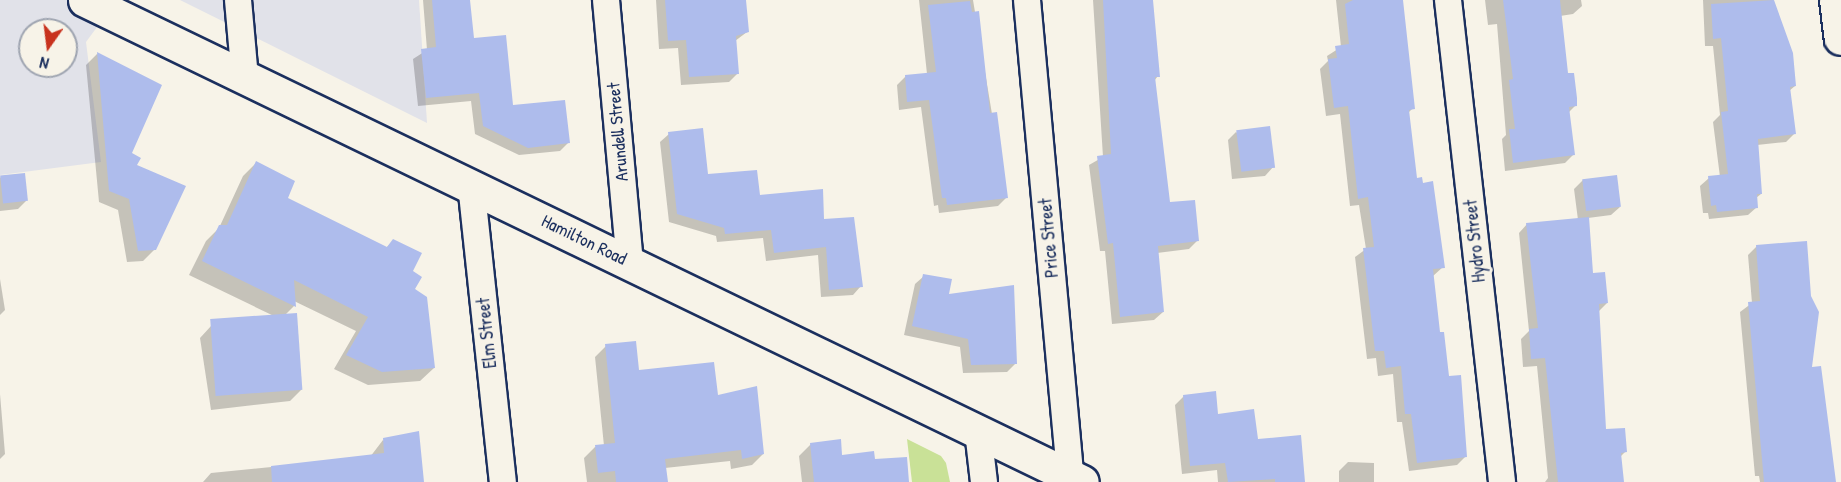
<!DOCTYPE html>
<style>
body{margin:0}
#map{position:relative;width:1841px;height:482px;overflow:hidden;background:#f7f3e8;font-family:"Patrick Hand",sans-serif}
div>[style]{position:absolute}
.built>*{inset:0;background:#e1e2e9}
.green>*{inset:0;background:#c9e197}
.shadow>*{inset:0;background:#0003}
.building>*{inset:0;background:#aebcec;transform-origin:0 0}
.roads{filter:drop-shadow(2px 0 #1b2f5e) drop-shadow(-2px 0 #1b2f5e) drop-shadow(0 2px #1b2f5e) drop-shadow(0 -2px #1b2f5e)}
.minor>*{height:26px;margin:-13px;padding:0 13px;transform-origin:13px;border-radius:13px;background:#f7f3e8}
.tertiary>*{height:32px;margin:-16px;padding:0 16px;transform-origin:16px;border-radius:16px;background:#f7f3e8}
.secondary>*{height:33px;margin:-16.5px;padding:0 16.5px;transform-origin:16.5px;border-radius:16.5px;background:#f7f3e8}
span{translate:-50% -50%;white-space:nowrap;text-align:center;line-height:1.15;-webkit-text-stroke:6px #f7f3e8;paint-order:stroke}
.street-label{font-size:18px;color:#1b2f5e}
.north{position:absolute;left:18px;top:18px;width:60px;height:60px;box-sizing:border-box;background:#f7f3e8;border:2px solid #9fa5b1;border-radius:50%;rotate:194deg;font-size:16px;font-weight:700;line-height:24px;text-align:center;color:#1b2f5e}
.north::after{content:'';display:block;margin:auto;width:21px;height:27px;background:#c8321e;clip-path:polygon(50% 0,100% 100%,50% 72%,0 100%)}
</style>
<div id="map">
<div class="built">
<div style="clip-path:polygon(evenodd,0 0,117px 0,86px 42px,101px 162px,0 175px,0 0,30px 30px,66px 30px,66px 66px,30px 66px,30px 30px)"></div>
<div style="clip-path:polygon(180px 0,419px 0,427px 123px)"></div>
</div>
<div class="green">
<div style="clip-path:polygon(907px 439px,941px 456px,946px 463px,950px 482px,912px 482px)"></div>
</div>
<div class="shadow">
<div style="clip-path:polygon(423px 0,469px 0,472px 40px,511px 107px,568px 143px,560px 151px,519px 155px,475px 134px,471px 101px,418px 106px,413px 59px,427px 50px)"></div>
<div style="clip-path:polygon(656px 0,733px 0,747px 32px,735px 41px,738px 73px,729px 82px,681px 85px,678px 48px,659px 49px)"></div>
<div style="clip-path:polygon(919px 0,973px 0,1006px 198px,998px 206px,939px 213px,938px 205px,934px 206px,921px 107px,899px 110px,897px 85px,906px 76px,927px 74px)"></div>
<div style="clip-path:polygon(1093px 0,1136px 0,1158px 76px,1154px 81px,1169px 204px,1197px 241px,1189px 249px,1157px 253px,1163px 312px,1154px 320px,1112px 324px,1105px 251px,1100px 251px,1089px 165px,1103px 157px)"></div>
<div style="clip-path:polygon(1336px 0,1401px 0,1413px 108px,1408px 113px,1415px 180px,1443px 267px,1433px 276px,1439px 334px,1466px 456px,1457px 465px,1409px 471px,1402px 422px,1397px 422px,1393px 374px,1378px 376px,1376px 358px,1367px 359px,1355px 257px,1366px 249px,1359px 205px,1350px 206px,1340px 114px,1326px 116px,1320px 69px,1328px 61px,1327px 56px,1341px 47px)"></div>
<div style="clip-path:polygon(1485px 0,1581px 0,1582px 6px,1573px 14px,1560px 16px,1567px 75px,1576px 105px,1568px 113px,1573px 155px,1565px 163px,1505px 171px,1502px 139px,1506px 135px,1497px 24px,1488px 25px)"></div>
<div style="clip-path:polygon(1703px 0,1773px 0,1791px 53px,1795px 86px,1789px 91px,1795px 133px,1786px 142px,1757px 145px,1761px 194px,1756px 198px,1757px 207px,1748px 215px,1709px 219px,1708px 213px,1703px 213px,1700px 186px,1709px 178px,1720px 177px,1713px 122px,1720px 115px,1713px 46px,1705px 46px)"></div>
<div style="clip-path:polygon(97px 54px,160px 86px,130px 153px,155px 249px,143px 261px,127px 262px,118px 210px,99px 202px,86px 65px)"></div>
<div style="clip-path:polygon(1236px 132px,1273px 167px,1265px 176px,1232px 179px,1228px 140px)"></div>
<div style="clip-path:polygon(669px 134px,707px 176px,822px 221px,861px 286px,853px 295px,821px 297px,818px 255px,766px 261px,763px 238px,717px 242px,716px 236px,669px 222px,660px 142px)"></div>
<div style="clip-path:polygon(256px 163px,286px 199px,386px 248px,393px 241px,411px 272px,434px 368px,420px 381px,368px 385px,334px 369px,356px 331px,294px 301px,294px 306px,284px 316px,302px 389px,290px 401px,211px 410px,200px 338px,211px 326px,276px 317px,189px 275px,206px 241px,219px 228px,243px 176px)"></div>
<div style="clip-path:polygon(0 177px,26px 201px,18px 209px,0 211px)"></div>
<div style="clip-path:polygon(1583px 180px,1620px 207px,1611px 215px,1588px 218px,1592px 275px,1607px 303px,1598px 312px,1605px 431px,1625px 452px,1620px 457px,1623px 482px,1545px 482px,1548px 478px,1537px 366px,1523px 367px,1521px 339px,1529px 331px,1519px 233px,1527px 224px,1578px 220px,1574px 189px)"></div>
<div style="clip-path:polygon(1757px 246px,1810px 368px,1835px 482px,1760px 482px,1759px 476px,1755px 476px,1740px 312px,1752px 303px,1748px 255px)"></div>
<div style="clip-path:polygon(924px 276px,1016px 363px,1007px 372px,963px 373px,960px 347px,904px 335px,915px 284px)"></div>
<div style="clip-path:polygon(0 279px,5px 310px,0 315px)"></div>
<div style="clip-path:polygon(606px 346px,638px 372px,716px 397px,763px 454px,752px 465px,731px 469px,730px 461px,665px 468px,665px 482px,587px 482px,584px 458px,595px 447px,604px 446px,595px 357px)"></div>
<div style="clip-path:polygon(0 394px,5px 454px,0 459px)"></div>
<div style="clip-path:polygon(1184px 396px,1256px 441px,1304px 482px,1218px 482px,1217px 470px,1182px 474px,1175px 405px)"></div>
<div style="clip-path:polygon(383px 440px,422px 482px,203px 482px,211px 473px,370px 457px)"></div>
<div style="clip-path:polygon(811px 444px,841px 457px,873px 461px,907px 482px,802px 482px,799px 456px)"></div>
<div style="clip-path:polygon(1348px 462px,1374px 463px,1374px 482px,1339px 482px,1339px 471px)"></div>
</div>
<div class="building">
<div style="clip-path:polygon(432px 0,470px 0,474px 38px,506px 35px,513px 105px,565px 100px,570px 143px,528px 148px,483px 126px,479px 93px,426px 98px,421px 49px,436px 47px)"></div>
<div style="clip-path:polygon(665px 0,746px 0,749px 32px,736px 36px,739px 74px,689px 77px,686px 40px,668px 41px)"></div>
<div style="clip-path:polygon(1103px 0,1153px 0,1160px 77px,1155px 77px,1170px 202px,1195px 200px,1199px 241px,1158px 246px,1164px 312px,1120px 317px,1113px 243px,1108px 244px,1097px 156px,1111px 154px)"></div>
<div style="clip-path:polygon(1353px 0,1403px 0,1415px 109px,1409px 110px,1417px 178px,1422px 177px,1423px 183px,1433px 181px,1445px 268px,1433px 269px,1440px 332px,1444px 332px,1449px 376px,1461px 375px,1467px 457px,1417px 463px,1411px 414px,1405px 414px,1401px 366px,1386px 368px,1384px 351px,1375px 351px,1363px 248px,1374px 247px,1368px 197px,1358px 199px,1348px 106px,1334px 108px,1328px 59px,1337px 58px,1335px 46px,1349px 44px,1345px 4px)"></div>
<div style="clip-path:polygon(1503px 0,1560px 0,1568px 73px,1574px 73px,1577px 98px,1577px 106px,1569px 107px,1575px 155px,1513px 163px,1509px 129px,1515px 129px,1509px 80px,1513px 79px)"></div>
<div style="clip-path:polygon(1774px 0,1793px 53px,1796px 86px,1790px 87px,1796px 134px,1758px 139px,1762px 194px,1757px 194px,1758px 208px,1717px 212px,1716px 205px,1711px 206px,1708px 176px,1728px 174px,1721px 112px,1728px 111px,1721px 38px,1713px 39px,1711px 4px)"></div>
<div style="clip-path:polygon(970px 1px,972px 12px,979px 11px,990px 113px,997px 112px,1008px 198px,947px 205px,946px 198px,942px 198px,929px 100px,907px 102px,905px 75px,936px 72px,928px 5px)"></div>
<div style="clip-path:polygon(97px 52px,162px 85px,132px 153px,141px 158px,137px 165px,186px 186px,156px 250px,138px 251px,129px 199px,109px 191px)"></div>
<div style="left:1270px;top:126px;width:42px;height:34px;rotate:83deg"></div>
<div style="clip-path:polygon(703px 128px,708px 174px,757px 170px,760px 195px,823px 189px,824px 219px,854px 217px,863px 287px,829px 290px,826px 247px,774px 253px,771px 230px,725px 234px,724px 228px,677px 214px,668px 132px)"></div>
<div style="clip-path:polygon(256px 161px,295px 181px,288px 198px,387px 247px,393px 239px,422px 253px,413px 271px,422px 277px,415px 289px,427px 297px,435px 368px,382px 372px,346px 355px,368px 317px,294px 280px,296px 307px,202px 261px,219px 225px,227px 225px)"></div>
<div style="left:25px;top:173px;width:28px;height:25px;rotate:84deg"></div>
<div style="left:1617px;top:175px;width:32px;height:35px;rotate:83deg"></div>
<div style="clip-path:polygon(1589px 217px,1593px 273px,1605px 272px,1608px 303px,1599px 304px,1606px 429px,1625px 428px,1627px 452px,1621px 453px,1624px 482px,1558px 482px,1545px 358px,1531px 359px,1529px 329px,1538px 328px,1526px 223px)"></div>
<div style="clip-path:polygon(1807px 241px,1811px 296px,1819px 312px,1812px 367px,1821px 366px,1836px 482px,1764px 482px,1748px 302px,1760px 301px,1756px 245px)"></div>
<div style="clip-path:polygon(923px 274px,952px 279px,949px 294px,1014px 285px,1017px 364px,971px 365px,968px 339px,912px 326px)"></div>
<div style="left:297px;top:313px;width:77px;height:87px;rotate:86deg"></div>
<div style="clip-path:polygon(636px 341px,639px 370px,714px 362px,718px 395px,757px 386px,764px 454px,742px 459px,741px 450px,665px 459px,668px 482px,616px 482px,615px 471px,598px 473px,595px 445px,615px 443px,605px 344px)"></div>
<div style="clip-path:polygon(1216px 391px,1218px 414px,1254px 409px,1258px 439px,1301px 435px,1305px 482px,1275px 482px,1275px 479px,1228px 482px,1225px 463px,1190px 466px,1183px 395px)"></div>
<div style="clip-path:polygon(419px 431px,424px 482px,272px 482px,271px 466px,384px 453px,383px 438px)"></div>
<div style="clip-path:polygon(841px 439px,842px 455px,874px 451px,875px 459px,907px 457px,909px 482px,814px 482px,810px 443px)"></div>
</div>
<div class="roads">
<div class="minor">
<div style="left:238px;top:0;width:78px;rotate:84.9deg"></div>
<div style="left:606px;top:0;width:264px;rotate:84.8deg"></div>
<div style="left:1027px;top:0;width:478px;rotate:84.8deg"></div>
<div style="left:1448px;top:0;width:485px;rotate:83.6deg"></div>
<div style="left:471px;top:184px;width:300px;rotate:83.9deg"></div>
<div style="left:978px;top:431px;width:51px;rotate:83.3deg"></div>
</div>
<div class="tertiary">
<div style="left:1836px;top:0;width:39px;rotate:83deg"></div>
</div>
<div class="secondary">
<div style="left:85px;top:0;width:1107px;rotate:25.8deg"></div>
</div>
</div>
<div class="street-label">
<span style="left:618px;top:132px;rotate:-95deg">Arundell Street</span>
<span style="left:1049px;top:238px;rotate:-95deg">Price Street</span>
<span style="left:584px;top:240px;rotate:26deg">Hamilton Road</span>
<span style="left:1475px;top:241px;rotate:-96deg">Hydro Street</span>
<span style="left:487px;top:333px;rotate:-96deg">Elm Street</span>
</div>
<div class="north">N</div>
</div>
